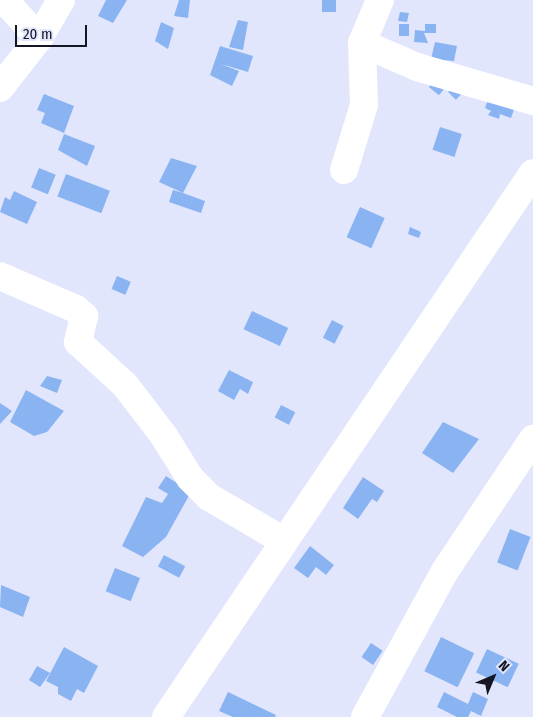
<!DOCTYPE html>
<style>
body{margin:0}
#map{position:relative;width:533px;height:717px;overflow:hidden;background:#e2e6fd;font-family:"Fira Sans Condensed",sans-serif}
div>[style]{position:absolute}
.building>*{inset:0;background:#8ab3f2;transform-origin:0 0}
.minor>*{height:28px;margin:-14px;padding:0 14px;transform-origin:14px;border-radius:14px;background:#fff}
span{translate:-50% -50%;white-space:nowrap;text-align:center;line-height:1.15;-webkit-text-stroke:5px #e2e6fd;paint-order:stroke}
.north{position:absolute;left:468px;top:652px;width:50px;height:50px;-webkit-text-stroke:4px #e2e6fd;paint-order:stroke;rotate:45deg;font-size:14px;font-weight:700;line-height:20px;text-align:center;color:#151623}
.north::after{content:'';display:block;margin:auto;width:18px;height:22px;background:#151623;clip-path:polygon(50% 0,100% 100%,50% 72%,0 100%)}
.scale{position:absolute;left:15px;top:25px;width:72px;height:22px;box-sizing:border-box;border:2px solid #151623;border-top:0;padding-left:6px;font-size:15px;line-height:18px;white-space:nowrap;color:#151623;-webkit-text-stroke:4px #e2e6fd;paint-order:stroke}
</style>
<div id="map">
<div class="building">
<div style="clip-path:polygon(106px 0,127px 0,113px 23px,98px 16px)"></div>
<div style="clip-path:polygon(179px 0,190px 0,188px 18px,174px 16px)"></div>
<div style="left:322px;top:0;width:14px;height:12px"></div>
<div style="clip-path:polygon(400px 12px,409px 13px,407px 22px,398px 21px)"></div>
<div style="clip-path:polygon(238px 20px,248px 22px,243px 50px,229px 47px)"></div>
<div style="clip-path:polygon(161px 22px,174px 28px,168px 49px,155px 41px)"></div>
<div style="left:399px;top:24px;width:10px;height:12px"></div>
<div style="clip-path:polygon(425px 24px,436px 24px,436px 33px,424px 33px,428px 43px,414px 42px,415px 30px,425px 31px)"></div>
<div style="clip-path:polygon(435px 42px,457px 46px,454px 61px,431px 59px)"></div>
<div style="clip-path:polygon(220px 46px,253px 56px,248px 72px,221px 64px,239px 71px,232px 86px,210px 75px)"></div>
<div style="left:437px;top:77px;width:13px;height:13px;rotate:39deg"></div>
<div style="left:458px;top:82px;width:11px;height:14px;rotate:45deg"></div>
<div style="clip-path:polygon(44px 94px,74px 106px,64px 133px,41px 123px,45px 113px,37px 110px)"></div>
<div style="clip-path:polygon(489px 97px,515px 107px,511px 118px,500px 114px,499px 119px,488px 115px,491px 111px,485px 108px)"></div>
<div style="left:440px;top:127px;width:23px;height:24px;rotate:18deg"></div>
<div style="clip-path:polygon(64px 134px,95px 146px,87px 166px,58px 150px)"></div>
<div style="clip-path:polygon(171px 158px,197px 166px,183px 193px,205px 201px,201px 213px,169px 202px,173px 190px,183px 193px,159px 182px)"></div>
<div style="left:39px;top:168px;width:18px;height:21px;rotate:22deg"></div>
<div style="left:66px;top:174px;width:47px;height:24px;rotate:21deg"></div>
<div style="clip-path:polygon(14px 191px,37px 202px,27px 224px,0 212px,5px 197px,10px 200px)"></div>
<div style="left:360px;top:207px;width:27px;height:33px;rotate:24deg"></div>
<div style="clip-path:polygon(410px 227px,421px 232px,419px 238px,408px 234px)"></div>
<div style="left:117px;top:276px;width:15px;height:14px;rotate:23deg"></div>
<div style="left:252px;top:311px;width:40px;height:20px;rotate:25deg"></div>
<div style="left:332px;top:320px;width:13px;height:20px;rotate:27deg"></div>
<div style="clip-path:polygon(229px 370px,253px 382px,248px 394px,240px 389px,234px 400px,218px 391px)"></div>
<div style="clip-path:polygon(47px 376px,62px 380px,57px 393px,40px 386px)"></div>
<div style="clip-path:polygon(26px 390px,64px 411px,47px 432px,34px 436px,10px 422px)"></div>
<div style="clip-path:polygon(0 403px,12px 411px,0 424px)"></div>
<div style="left:281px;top:405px;width:16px;height:14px;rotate:27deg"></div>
<div style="clip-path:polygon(443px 422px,479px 439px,453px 473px,422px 453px)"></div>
<div style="clip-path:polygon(166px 476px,191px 492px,166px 537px,143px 557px,122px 546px,146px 497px,162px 503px,168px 494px,158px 488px)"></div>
<div style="clip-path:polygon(363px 477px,384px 491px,377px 502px,372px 499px,358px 519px,343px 508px)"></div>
<div style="left:510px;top:529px;width:22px;height:36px;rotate:21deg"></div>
<div style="clip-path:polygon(310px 546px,334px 565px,326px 575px,316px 567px,308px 578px,294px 568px)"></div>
<div style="left:164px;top:555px;width:24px;height:13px;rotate:28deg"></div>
<div style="left:115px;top:568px;width:27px;height:25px;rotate:22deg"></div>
<div style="clip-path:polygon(1px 585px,30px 597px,23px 617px,0 607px)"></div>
<div style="left:441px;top:637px;width:37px;height:38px;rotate:26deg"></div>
<div style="left:371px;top:643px;width:14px;height:17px;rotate:34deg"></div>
<div style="clip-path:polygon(64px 647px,98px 666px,84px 693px,77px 689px,71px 701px,58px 694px,58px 687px,46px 681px)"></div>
<div style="left:487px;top:649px;width:35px;height:26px;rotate:25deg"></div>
<div style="clip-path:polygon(37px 666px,50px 673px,40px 687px,29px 680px)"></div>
<div style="clip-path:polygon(228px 692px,276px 715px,275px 717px,233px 717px,219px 711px)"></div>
<div style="clip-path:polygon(444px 692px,468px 704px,473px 692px,488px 699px,481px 716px,471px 711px,468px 717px,457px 717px,437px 707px)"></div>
</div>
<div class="minor">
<div style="left:4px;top:0;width:52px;rotate:47.4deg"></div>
<div style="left:362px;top:43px;width:47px;rotate:-67.3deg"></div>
<div style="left:0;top:88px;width:63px;rotate:-52deg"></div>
<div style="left:39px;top:38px;width:44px;rotate:-59.9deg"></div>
<div style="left:344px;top:170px;width:68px;rotate:-72.9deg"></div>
<div style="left:364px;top:105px;width:62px;rotate:-91.8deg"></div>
<div style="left:362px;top:43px;width:60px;rotate:23.6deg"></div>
<div style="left:417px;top:67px;width:121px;rotate:16.3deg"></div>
<div style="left:0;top:276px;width:83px;rotate:23.5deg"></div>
<div style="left:76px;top:309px;width:11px;rotate:41deg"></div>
<div style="left:84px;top:316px;width:27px;rotate:103deg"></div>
<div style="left:78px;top:342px;width:64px;rotate:42.5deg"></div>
<div style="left:125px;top:385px;width:64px;rotate:52.6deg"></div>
<div style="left:164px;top:436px;width:49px;rotate:58.2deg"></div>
<div style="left:190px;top:478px;width:27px;rotate:45deg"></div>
<div style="left:209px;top:497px;width:87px;rotate:30.4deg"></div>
<div style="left:166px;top:717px;width:656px;rotate:-56deg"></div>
<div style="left:365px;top:717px;width:166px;rotate:-61.3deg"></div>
<div style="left:445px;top:571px;width:159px;rotate:-56.3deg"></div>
</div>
<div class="north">N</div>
<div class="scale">20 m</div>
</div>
